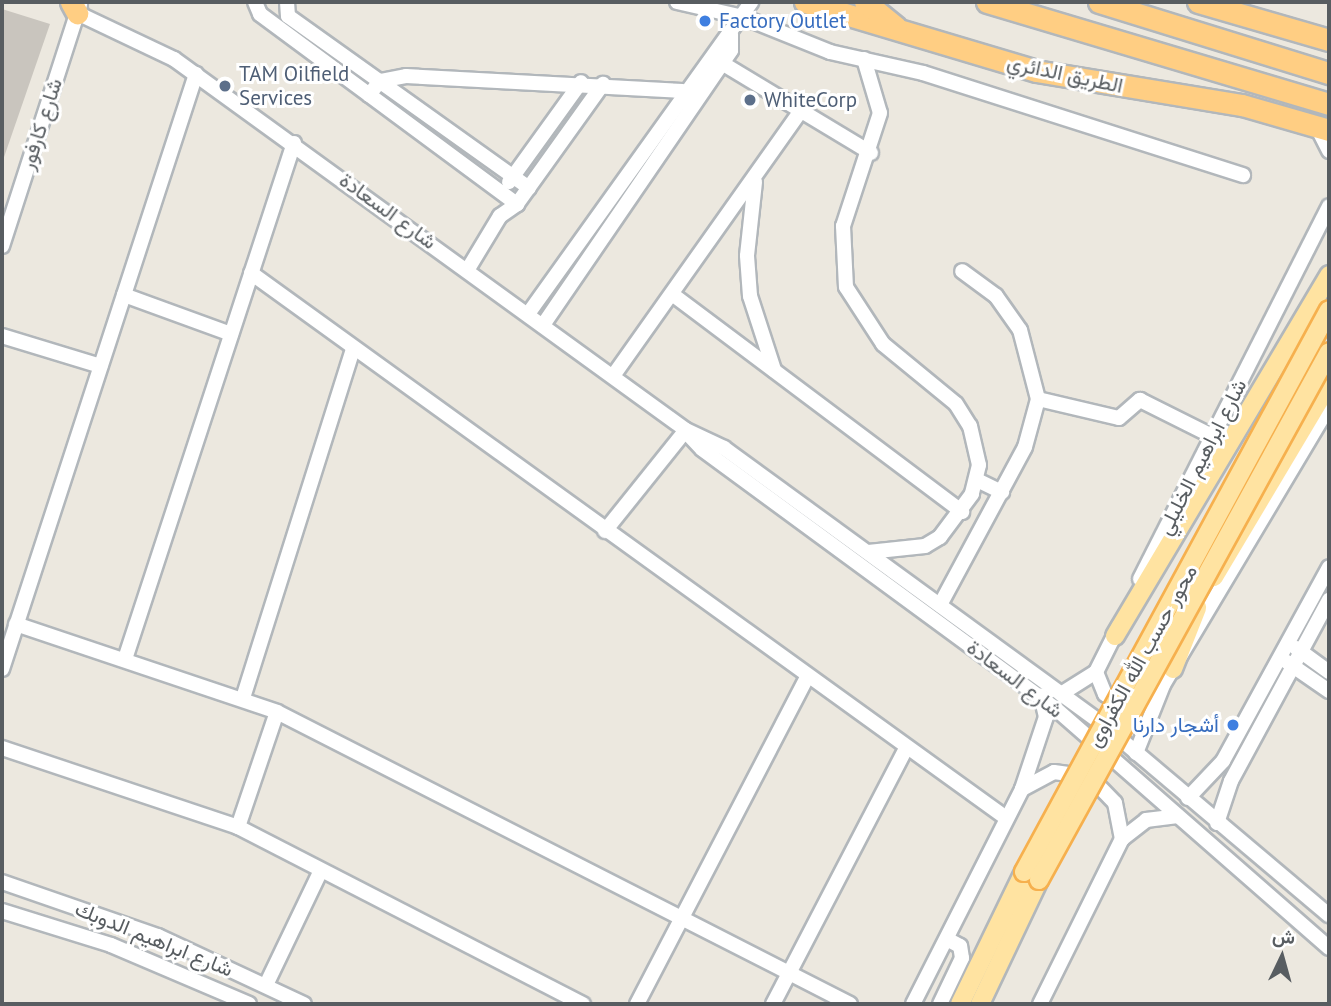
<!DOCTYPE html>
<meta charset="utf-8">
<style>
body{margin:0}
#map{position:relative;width:1331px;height:1006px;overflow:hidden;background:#ece8df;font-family:"PT Sans",Vazirmatn,sans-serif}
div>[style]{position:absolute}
.building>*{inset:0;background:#c9c5be}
.roads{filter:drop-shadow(2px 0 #b2b7bb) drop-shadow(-2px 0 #b2b7bb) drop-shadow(0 2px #b2b7bb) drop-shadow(0 -2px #b2b7bb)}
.minor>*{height:14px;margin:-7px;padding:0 7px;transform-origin:7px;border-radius:7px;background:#fff}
.major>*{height:18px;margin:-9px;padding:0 9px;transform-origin:9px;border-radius:9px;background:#ffe3a1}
.highway>*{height:21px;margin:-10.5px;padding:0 10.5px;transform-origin:10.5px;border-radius:10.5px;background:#ffce83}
.bridges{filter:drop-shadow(2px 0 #f6b04e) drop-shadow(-2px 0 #f6b04e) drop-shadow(0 2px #f6b04e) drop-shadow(0 -2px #f6b04e)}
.major-bridge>*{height:18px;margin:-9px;padding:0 9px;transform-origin:9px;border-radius:9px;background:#ffe3a1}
.dots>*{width:19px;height:19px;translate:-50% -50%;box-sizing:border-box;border:4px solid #fff;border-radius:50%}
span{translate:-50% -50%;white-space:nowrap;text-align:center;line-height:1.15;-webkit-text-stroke:6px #fff;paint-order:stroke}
.shop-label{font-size:21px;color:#366cbe}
.left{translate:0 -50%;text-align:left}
.right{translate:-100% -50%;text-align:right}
.service-label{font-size:21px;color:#4e5e75}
.street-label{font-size:21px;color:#585d61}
.frame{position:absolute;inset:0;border:4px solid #585d61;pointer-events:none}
.north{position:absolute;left:1247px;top:922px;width:70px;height:70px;-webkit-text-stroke:5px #fff;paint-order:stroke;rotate:5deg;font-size:19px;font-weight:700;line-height:28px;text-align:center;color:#585d61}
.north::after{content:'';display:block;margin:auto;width:24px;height:32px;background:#585d61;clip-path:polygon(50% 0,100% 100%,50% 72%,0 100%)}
</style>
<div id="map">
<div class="building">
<div style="clip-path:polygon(2px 9px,50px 24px,2px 163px)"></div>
</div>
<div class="roads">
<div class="minor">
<div style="left:255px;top:2px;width:13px;rotate:67deg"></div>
<div style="left:260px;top:14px;width:320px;rotate:36.5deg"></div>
<div style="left:287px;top:2px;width:14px;rotate:86deg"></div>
<div style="left:288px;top:16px;width:296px;rotate:35.5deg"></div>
<div style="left:677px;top:2px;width:68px;rotate:12.8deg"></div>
<div style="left:743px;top:17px;width:94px;rotate:21.9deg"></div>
<div style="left:830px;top:52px;width:95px;rotate:12.7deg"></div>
<div style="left:923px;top:73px;width:336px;rotate:17.7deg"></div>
<div style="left:77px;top:13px;width:107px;rotate:25.4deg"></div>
<div style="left:174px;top:59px;width:632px;rotate:35.93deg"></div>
<div style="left:686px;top:430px;width:42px;rotate:25.3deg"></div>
<div style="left:724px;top:448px;width:472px;rotate:36.1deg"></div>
<div style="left:1105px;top:726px;width:293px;rotate:40.2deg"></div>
<div style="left:864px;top:59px;width:56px;rotate:73.5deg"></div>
<div style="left:880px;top:113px;width:119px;rotate:108.1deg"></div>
<div style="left:843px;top:226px;width:61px;rotate:87.2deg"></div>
<div style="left:846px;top:287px;width:68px;rotate:57deg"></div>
<div style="left:883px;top:344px;width:94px;rotate:39.4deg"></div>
<div style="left:956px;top:404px;width:26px;rotate:58deg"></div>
<div style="left:970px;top:426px;width:40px;rotate:77deg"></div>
<div style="left:979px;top:465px;width:30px;rotate:104deg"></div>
<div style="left:972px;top:494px;width:54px;rotate:126.7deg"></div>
<div style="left:940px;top:537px;width:17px;rotate:149deg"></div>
<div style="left:925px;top:546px;width:57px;rotate:174deg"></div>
<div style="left:722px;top:63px;width:174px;rotate:31.1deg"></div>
<div style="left:369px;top:95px;width:18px;rotate:-52deg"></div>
<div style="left:380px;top:81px;width:26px;rotate:-11deg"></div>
<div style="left:406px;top:76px;width:277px;rotate:3.1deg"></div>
<div style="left:1317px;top:127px;width:27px;rotate:63deg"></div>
<div style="left:509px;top:182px;width:123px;rotate:-54.2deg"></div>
<div style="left:755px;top:182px;width:74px;rotate:96.2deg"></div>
<div style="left:747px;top:256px;width:40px;rotate:85.7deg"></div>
<div style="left:750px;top:296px;width:78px;rotate:72deg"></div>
<div style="left:2px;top:246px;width:254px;rotate:-72.1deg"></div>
<div style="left:468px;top:269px;width:62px;rotate:-58.9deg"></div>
<div style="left:500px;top:216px;width:21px;rotate:-35deg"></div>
<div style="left:517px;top:204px;width:148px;rotate:-54.4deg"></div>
<div style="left:251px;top:273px;width:931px;rotate:35.82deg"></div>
<div style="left:672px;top:294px;width:363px;rotate:36.9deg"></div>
<div style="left:124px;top:295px;width:114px;rotate:20deg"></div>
<div style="left:528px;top:314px;width:384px;rotate:-54.4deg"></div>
<div style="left:543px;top:325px;width:333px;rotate:-55.6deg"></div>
<div style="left:731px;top:50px;width:16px;rotate:-90deg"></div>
<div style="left:2px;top:336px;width:103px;rotate:16.9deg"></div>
<div style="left:613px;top:376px;width:326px;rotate:-54.7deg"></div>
<div style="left:1038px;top:399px;width:83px;rotate:13.2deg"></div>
<div style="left:1119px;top:418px;width:28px;rotate:-41deg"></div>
<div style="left:1140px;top:400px;width:80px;rotate:26.6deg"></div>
<div style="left:686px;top:432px;width:23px;rotate:47deg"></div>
<div style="left:702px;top:449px;width:439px;rotate:36.3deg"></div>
<div style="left:1056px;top:709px;width:363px;rotate:41.2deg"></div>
<div style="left:977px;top:480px;width:28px;rotate:26deg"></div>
<div style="left:605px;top:531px;width:129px;rotate:-51.3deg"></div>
<div style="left:1140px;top:579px;width:418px;rotate:-63.1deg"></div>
<div style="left:940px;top:605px;width:179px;rotate:-61.7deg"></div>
<div style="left:1025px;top:447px;width:50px;rotate:-74.8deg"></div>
<div style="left:1038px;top:399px;width:71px;rotate:-104.6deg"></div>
<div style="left:1020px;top:330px;width:42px;rotate:-125.2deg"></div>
<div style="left:996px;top:296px;width:42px;rotate:-143.7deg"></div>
<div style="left:16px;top:624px;width:275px;rotate:18.6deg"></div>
<div style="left:277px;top:712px;width:643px;rotate:27deg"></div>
<div style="left:1296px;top:648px;width:41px;rotate:36deg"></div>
<div style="left:125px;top:659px;width:543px;rotate:-71.87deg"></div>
<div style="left:1287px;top:662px;width:51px;rotate:34.6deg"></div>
<div style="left:2px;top:669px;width:626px;rotate:-71.94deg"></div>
<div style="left:1096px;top:672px;width:24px;rotate:68deg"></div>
<div style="left:1105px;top:694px;width:23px;rotate:34deg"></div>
<div style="left:1061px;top:694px;width:41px;rotate:-32.2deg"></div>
<div style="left:1096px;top:672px;width:51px;rotate:-63.4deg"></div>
<div style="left:243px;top:698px;width:365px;rotate:-72.5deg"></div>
<div style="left:2px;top:748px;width:249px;rotate:18.5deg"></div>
<div style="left:238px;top:827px;width:388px;rotate:27.2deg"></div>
<div style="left:1136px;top:753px;width:73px;rotate:-68.3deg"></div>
<div style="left:1163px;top:685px;width:324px;rotate:-59.2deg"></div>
<div style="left:1022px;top:789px;width:36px;rotate:-28deg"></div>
<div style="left:1054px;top:772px;width:36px;rotate:8deg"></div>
<div style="left:1090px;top:777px;width:36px;rotate:46deg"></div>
<div style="left:1115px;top:803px;width:37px;rotate:79deg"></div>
<div style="left:1188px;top:798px;width:51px;rotate:-46.6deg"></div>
<div style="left:1223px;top:761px;width:221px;rotate:-61.3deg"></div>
<div style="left:1217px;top:823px;width:44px;rotate:-71.6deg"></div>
<div style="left:1231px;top:781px;width:206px;rotate:-61.6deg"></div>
<div style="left:238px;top:827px;width:121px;rotate:-71.3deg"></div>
<div style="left:2px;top:882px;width:165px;rotate:19.1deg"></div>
<div style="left:158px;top:936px;width:161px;rotate:25deg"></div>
<div style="left:2px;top:911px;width:114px;rotate:17.3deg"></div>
<div style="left:111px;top:945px;width:150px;rotate:23.1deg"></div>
<div style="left:266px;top:985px;width:127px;rotate:-64.4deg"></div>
<div style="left:637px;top:1004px;width:368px;rotate:-62.5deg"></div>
<div style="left:773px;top:1004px;width:286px;rotate:-62.5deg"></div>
<div style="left:913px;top:1004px;width:241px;rotate:-63.1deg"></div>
<div style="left:1022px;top:789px;width:76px;rotate:-71.6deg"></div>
<div style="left:1046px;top:717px;width:22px;rotate:-103deg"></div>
<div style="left:940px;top:1004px;width:51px;rotate:-64.4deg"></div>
<div style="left:962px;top:958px;width:12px;rotate:-99deg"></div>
<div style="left:960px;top:946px;width:15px;rotate:-152deg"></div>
<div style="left:1040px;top:1004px;width:184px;rotate:-63.6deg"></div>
<div style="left:1122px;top:839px;width:31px;rotate:-38deg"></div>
<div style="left:1146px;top:820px;width:32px;rotate:-7deg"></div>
</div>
<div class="major">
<div style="left:1214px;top:577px;width:225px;rotate:-59.2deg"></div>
<div style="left:1115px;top:636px;width:420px;rotate:-59.3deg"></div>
<div style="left:1173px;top:669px;width:66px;rotate:-68.5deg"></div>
<div style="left:960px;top:1004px;width:147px;rotate:-64.1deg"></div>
<div style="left:980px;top:1004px;width:137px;rotate:-64.6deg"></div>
</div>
<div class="highway">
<div style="left:71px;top:2px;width:13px;rotate:61deg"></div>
<div style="left:805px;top:2px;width:241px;rotate:16.6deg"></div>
<div style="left:1036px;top:71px;width:209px;rotate:9.4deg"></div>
<div style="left:1242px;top:105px;width:91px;rotate:16deg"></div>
<div style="left:865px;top:2px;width:40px;rotate:39deg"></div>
<div style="left:987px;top:2px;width:357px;rotate:16.6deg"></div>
<div style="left:1099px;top:2px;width:241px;rotate:17.2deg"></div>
<div style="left:1198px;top:2px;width:136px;rotate:16.2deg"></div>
</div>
</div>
<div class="bridges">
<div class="major-bridge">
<div style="left:1024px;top:872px;width:639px;rotate:-61.51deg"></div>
<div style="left:1039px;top:880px;width:602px;rotate:-61.22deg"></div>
</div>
</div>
<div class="dots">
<div style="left:705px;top:21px;background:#3f7fe0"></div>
<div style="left:225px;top:86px;background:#5c6f8a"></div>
<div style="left:750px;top:100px;background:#5c6f8a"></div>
<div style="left:1233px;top:725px;background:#3f7fe0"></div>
</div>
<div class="shop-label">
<span class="left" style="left:719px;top:21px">Factory Outlet</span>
<span class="right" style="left:1219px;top:725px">أشجار دارنا</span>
</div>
<div class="service-label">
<span class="left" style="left:239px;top:86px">TAM Oilfield<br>Services</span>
<span class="left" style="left:764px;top:100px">WhiteCorp</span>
</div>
<div class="street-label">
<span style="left:1065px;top:74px;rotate:12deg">الطريق الدائري</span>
<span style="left:41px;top:124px;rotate:-72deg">شارع كارفور</span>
<span style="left:388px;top:211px;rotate:36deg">شارع السعادة</span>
<span style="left:1202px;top:457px;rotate:-63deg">شارع ابراهيم الخليلي</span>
<span style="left:1142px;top:656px;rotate:-61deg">محور حسب الله الكفراوى</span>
<span style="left:1015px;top:679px;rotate:37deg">شارع السعادة</span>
<span style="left:154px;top:939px;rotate:22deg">شارع ابراهيم الدوبك</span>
</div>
<div class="frame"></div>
<div class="north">ش</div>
</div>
